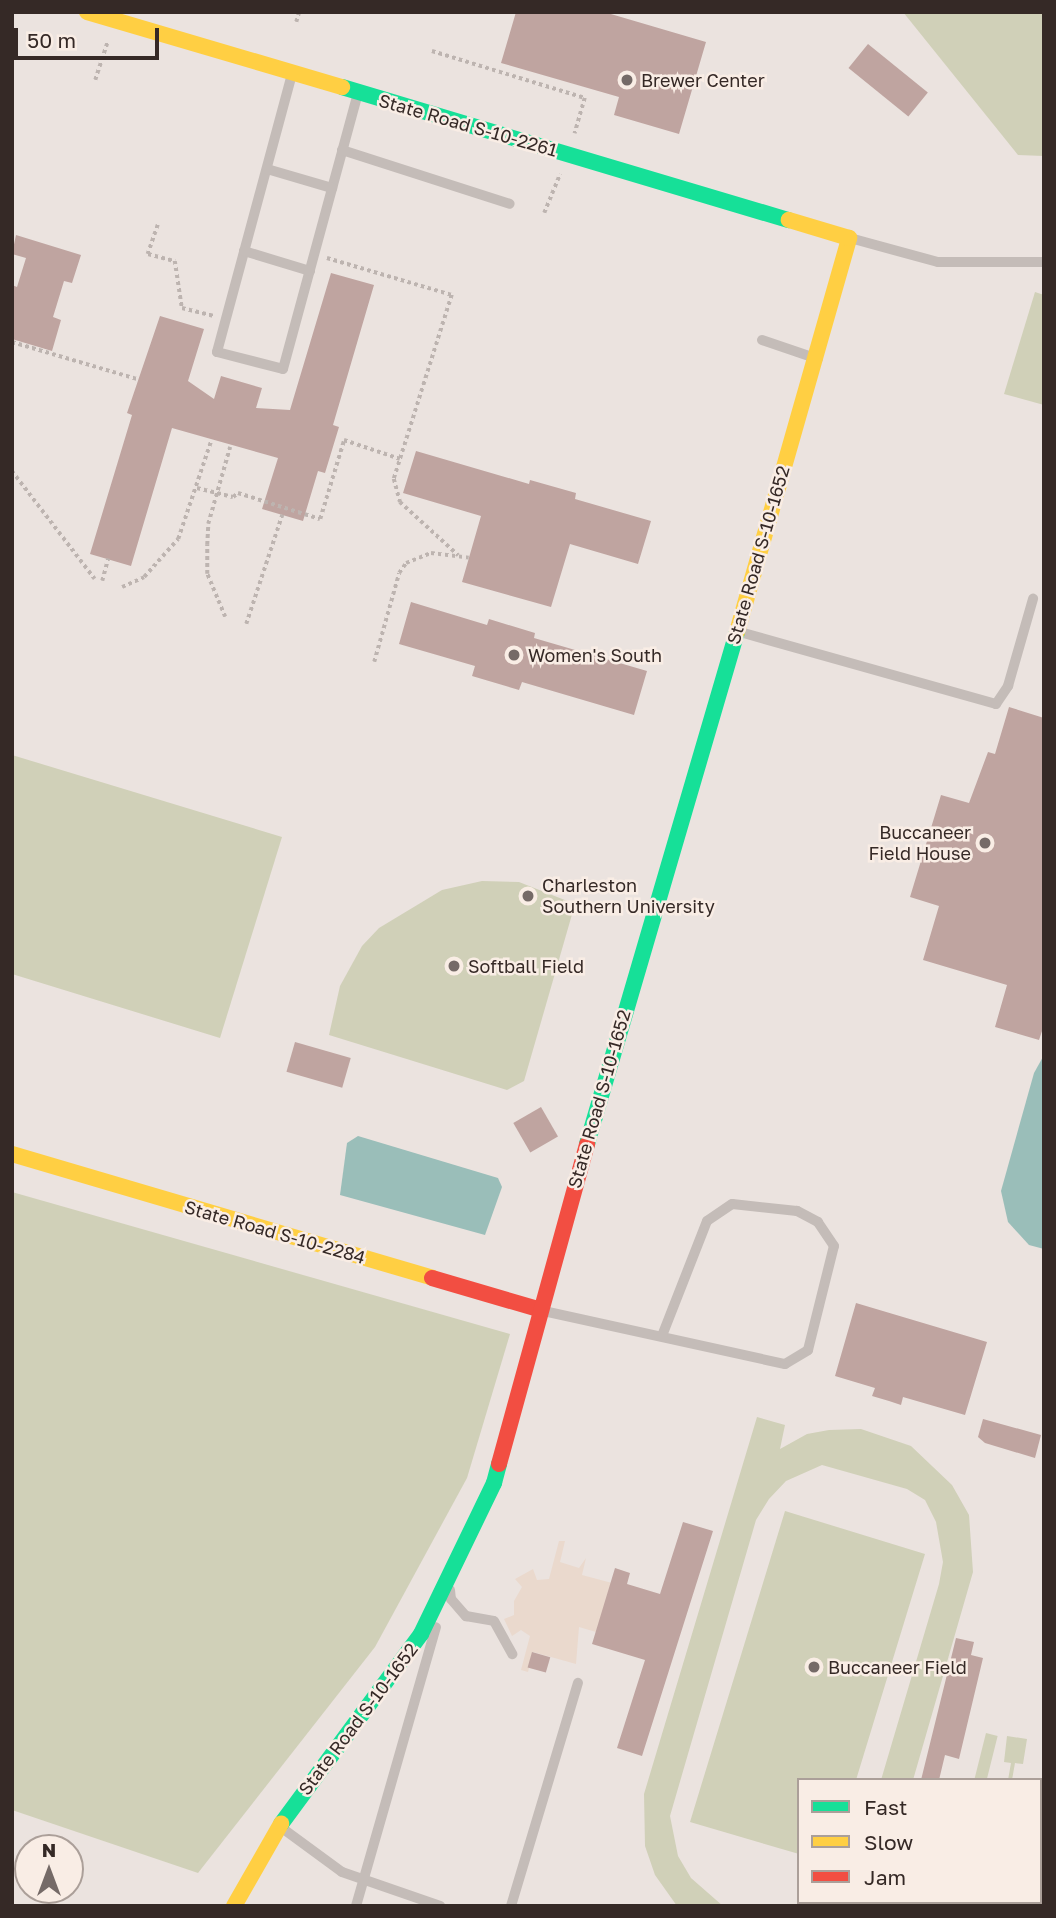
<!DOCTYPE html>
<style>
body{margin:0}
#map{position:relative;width:1056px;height:1918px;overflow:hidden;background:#ebe3df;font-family:"Golos Text",sans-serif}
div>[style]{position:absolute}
.green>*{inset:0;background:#d0d0b8;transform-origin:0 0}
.plaza>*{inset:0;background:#ead9cd}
.water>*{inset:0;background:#9abeb9}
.building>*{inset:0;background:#bfa4a0;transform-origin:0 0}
.path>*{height:3.5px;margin-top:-1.75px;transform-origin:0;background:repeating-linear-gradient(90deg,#bdb4b0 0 3.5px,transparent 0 7px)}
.lane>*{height:10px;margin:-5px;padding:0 5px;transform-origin:5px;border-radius:5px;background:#c4bcb8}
.fast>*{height:16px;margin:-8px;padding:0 8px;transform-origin:8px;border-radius:8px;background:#16e098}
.slow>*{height:16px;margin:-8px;padding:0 8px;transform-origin:8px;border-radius:8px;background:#ffcf43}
.jam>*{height:16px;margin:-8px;padding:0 8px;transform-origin:8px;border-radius:8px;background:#f24e42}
.dots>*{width:19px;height:19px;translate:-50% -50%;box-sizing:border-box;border:4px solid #f9ede5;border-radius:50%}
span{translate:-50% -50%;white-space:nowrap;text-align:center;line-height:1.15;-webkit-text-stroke:5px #f9ede5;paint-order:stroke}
.poi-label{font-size:18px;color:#352926}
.left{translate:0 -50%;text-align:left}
.right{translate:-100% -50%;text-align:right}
.street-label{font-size:18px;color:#352926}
.frame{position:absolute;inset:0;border:14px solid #352926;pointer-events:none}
.legend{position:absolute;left:797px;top:1778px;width:245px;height:126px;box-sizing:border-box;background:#f9ede5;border:2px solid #ab9f99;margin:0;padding:9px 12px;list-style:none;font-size:21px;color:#352926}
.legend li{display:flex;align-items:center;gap:14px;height:35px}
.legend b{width:35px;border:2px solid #ab9f99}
.north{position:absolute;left:14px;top:1834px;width:70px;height:70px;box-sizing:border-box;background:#f9ede5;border:2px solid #ab9f99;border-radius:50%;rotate:0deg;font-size:19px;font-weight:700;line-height:28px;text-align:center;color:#352926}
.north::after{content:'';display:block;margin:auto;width:24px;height:32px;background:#756a67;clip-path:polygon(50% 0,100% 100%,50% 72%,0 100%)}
.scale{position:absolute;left:14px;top:28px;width:145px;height:32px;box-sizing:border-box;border:4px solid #352926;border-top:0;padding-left:9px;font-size:21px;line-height:24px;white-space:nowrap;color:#352926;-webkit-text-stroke:5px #f9ede5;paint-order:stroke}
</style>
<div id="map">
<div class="green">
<div style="clip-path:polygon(903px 12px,1044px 12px,1044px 156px,1018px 155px)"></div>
<div style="clip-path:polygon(1035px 292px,1044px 295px,1044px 405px,1004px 394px)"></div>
<div style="clip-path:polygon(12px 755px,282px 837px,220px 1038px,12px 974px)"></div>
<div style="clip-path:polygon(482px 881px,519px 882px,575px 904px,524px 1081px,507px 1090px,329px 1035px,340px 986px,362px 946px,379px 928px,442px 890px)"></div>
<div style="clip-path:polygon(12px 1192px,510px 1334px,467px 1478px,375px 1647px,198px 1873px,12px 1810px)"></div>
<div style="clip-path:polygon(757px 1417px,785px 1425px,780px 1449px,807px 1434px,829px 1430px,861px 1429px,911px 1446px,952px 1485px,969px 1515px,973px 1572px,913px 1780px,881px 1780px,939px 1584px,943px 1562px,936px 1522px,925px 1500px,907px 1489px,822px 1465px,786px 1481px,769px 1499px,756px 1520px,670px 1816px,678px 1856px,691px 1878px,723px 1906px,677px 1906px,655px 1875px,645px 1846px,644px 1794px)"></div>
<div style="clip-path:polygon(785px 1511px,925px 1554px,856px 1780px,799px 1780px,799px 1854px,690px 1822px)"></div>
<div style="left:986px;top:1733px;width:12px;height:49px;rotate:14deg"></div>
<div style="clip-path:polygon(1007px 1736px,1027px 1739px,1023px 1764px,1015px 1763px,1012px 1780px,1008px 1780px,1011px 1763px,1004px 1762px)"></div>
<div style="clip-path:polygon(1044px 1812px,1044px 1906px,1014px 1906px,1040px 1902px)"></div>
</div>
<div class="plaza">
<div style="clip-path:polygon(559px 1541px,565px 1541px,560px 1562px,579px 1568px,586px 1558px,582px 1575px,612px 1583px,596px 1632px,579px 1627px,576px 1664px,533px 1652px,528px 1672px,521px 1670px,530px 1636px,521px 1630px,512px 1636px,504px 1619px,514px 1615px,514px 1601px,522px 1587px,515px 1579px,533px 1569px,537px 1580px,549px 1579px)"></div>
</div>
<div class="water">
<div style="clip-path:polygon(1044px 1055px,1044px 1249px,1029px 1245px,1008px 1222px,1001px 1191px,1034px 1073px)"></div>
<div style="clip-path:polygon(358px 1136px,498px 1178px,502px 1187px,485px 1235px,340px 1195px,347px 1143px)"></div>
</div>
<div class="building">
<div style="clip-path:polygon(516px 12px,604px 12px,706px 42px,679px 134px,614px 115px,619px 97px,501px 63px)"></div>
<div style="left:868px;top:44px;width:77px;height:31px;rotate:39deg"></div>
<div style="clip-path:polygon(16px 235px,81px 255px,72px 283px,64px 281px,53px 317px,61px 320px,52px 351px,12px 339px,12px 285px,17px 287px,26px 258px,12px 254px)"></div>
<div style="clip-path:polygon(331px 273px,374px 285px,333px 425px,339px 427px,325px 473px,318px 471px,303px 521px,262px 509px,278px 458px,172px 428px,131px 566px,90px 554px,132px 415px,127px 413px,160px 316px,204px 329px,188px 381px,214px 399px,221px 376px,262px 388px,256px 408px,290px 410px)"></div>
<div style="clip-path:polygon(416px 451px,529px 484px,530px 480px,576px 493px,575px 499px,651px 521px,638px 564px,570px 544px,551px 607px,462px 582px,481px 516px,403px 493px)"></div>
<div style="clip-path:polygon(411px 602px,487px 625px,489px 619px,535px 633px,534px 638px,647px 671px,634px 715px,522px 682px,519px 690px,472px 676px,475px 666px,399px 644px)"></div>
<div style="clip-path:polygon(1009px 707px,1044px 718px,1044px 1025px,1039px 1040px,995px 1027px,1007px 985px,923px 960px,939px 906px,910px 897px,941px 795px,969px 803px,988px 752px,995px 754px)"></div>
<div style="left:295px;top:1042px;width:58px;height:31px;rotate:16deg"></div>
<div style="left:541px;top:1107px;width:34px;height:32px;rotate:60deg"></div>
<div style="clip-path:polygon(856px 1303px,987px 1342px,965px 1415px,903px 1397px,901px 1405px,889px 1401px,872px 1396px,875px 1388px,835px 1376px)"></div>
<div style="clip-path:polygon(983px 1419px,1041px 1435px,1035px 1458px,985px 1443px,978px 1437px)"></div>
<div style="clip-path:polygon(683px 1522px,713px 1531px,642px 1756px,617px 1748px,645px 1660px,592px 1644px,615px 1568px,630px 1573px,627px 1584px,660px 1594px)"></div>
<div style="clip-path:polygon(956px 1638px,974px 1642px,971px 1655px,983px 1658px,959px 1759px,945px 1755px,939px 1780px,921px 1780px)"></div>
<div style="left:532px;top:1652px;width:19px;height:16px;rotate:16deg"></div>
</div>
<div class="path">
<div style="left:296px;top:22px;width:10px;rotate:-73deg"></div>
<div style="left:432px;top:51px;width:160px;rotate:17.1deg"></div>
<div style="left:585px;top:98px;width:37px;rotate:106deg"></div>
<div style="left:95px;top:80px;width:40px;rotate:-72deg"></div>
<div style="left:544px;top:213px;width:42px;rotate:-67.7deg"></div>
<div style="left:158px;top:225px;width:31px;rotate:109deg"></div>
<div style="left:148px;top:254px;width:28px;rotate:15deg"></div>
<div style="left:175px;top:261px;width:48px;rotate:81.5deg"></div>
<div style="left:182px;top:308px;width:33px;rotate:14deg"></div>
<div style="left:327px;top:258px;width:130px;rotate:16.5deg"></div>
<div style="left:452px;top:295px;width:193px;rotate:107.5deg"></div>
<div style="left:394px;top:479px;width:24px;rotate:75deg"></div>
<div style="left:400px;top:502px;width:79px;rotate:42.4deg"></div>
<div style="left:12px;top:342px;width:130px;rotate:16.5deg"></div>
<div style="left:12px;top:471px;width:136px;rotate:52.5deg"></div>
<div style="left:197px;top:488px;width:37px;rotate:14deg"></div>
<div style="left:233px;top:497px;width:6px;rotate:-39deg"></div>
<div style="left:238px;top:493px;width:86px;rotate:17.6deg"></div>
<div style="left:320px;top:519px;width:83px;rotate:-73.1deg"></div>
<div style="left:344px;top:440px;width:59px;rotate:18.7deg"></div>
<div style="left:102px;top:581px;width:23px;rotate:-75deg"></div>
<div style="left:122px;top:587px;width:24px;rotate:-24deg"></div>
<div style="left:144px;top:577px;width:51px;rotate:-48.2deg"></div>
<div style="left:178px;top:539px;width:103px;rotate:-71.4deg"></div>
<div style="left:225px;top:617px;width:47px;rotate:-112.7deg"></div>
<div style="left:207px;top:574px;width:29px;rotate:-90deg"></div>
<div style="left:207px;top:545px;width:21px;rotate:-87deg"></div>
<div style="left:208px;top:524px;width:80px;rotate:-74.1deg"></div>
<div style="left:246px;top:624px;width:115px;rotate:-71.7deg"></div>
<div style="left:374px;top:662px;width:92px;rotate:-74.3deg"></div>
<div style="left:399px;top:573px;width:12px;rotate:-55deg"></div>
<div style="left:406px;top:563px;width:27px;rotate:-22deg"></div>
<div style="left:431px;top:553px;width:38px;rotate:7deg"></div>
</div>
<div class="lane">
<div style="left:292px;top:74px;width:288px;rotate:105.1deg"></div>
<div style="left:217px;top:352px;width:68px;rotate:14.4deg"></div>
<div style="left:283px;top:369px;width:286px;rotate:-74.8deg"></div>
<div style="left:342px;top:150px;width:176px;rotate:17.8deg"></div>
<div style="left:267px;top:169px;width:68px;rotate:16.3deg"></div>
<div style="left:850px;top:238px;width:91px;rotate:15.3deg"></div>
<div style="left:938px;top:262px;width:106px"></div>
<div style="left:244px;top:251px;width:69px;rotate:16.9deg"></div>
<div style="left:762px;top:340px;width:59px;rotate:18.7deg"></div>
<div style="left:740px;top:632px;width:266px;rotate:15.7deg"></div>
<div style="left:996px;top:704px;width:22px;rotate:-56deg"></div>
<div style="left:1008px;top:686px;width:91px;rotate:-74deg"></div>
<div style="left:539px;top:1310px;width:252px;rotate:12.4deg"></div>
<div style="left:785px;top:1364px;width:27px;rotate:-31deg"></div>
<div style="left:808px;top:1350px;width:107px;rotate:-76deg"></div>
<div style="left:834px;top:1246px;width:29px;rotate:-124deg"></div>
<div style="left:818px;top:1222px;width:24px;rotate:-152deg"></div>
<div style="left:797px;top:1211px;width:65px;rotate:-173.9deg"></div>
<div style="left:732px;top:1204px;width:30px;rotate:146deg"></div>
<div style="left:707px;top:1221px;width:123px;rotate:111.4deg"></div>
<div style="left:450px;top:1590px;width:9px;rotate:84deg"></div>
<div style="left:451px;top:1599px;width:23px;rotate:49deg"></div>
<div style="left:466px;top:1616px;width:28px;rotate:10deg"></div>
<div style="left:494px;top:1621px;width:38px;rotate:61deg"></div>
<div style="left:282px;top:1828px;width:74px;rotate:36.3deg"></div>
<div style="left:342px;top:1872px;width:104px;rotate:19.1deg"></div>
<div style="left:356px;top:1906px;width:290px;rotate:-74deg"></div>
<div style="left:511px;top:1906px;width:233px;rotate:-73.3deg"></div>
</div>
<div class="fast">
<div style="left:342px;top:87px;width:466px;rotate:16.6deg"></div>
<div style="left:587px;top:1144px;width:534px;rotate:-73.67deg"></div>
<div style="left:281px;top:1824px;width:236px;rotate:-53.6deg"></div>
<div style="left:421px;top:1634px;width:168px;rotate:-64.2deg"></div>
<div style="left:494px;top:1483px;width:20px;rotate:-75deg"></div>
</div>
<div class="slow">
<div style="left:87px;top:12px;width:266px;rotate:16.4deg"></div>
<div style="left:737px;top:632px;width:410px;rotate:-74.1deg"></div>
<div style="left:849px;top:238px;width:63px;rotate:-163.3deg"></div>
<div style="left:12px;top:1154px;width:438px;rotate:16.4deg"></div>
<div style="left:234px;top:1906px;width:95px;rotate:-60.2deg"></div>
</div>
<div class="jam">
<div style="left:432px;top:1278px;width:110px;rotate:16.3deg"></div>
<div style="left:499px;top:1464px;width:332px;rotate:-74.6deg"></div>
</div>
<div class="dots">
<div style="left:627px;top:80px;background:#756a67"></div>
<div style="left:514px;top:655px;background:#756a67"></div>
<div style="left:985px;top:843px;background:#756a67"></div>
<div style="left:528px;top:896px;background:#756a67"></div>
<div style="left:454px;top:966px;background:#756a67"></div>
<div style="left:814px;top:1667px;background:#756a67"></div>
</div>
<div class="poi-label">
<span class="left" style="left:641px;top:80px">Brewer Center</span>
<span class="left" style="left:528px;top:655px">Women's South</span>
<span class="right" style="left:971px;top:843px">Buccaneer<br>Field House</span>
<span class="left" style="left:542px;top:896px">Charleston<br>Southern University</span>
<span class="left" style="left:468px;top:966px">Softball Field</span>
<span class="left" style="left:828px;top:1667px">Buccaneer Field</span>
</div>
<div class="street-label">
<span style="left:468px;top:125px;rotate:16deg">State Road S-10-2261</span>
<span style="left:758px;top:555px;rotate:-74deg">State Road S-10-1652</span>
<span style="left:599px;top:1099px;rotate:-74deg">State Road S-10-1652</span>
<span style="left:275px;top:1232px;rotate:16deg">State Road S-10-2284</span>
<span style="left:358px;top:1719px;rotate:-53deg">State Road S-10-1652</span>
</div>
<div class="frame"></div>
<ul class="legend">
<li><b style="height:9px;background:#16e098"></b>Fast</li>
<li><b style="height:9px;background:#ffcf43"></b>Slow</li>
<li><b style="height:9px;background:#f24e42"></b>Jam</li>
</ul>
<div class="north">N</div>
<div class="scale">50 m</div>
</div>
